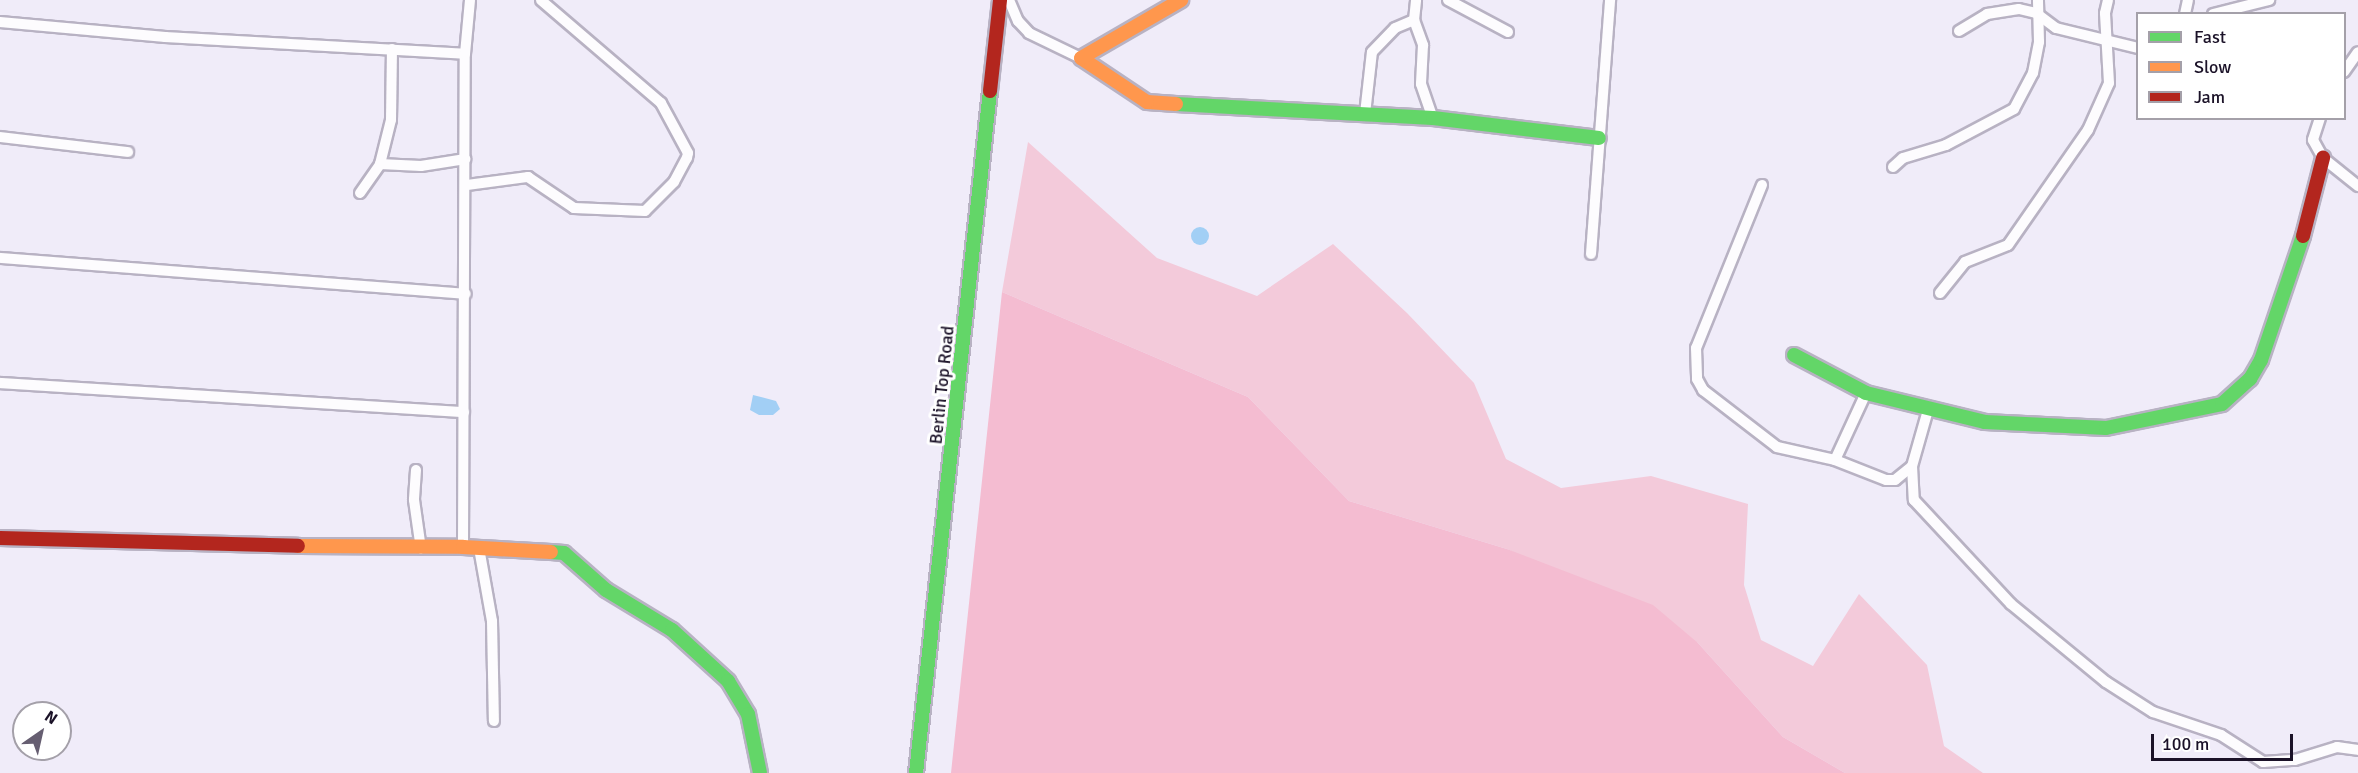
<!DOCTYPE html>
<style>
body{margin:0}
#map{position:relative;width:2358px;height:773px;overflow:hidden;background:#f0ecf9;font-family:Signika,sans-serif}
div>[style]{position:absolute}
.green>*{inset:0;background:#f3cada}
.forest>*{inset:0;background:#f4bcd1}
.water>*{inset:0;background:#a2cff5}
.round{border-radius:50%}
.roads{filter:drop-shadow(2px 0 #b8b2c3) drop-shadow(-2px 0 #b8b2c3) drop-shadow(0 2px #b8b2c3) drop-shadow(0 -2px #b8b2c3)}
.street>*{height:10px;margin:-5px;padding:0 5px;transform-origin:5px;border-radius:5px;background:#fdfcfe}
.fast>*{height:14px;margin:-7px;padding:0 7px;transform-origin:7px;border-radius:7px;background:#63d668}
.slow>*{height:14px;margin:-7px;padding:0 7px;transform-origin:7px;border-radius:7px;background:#ff974d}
.jam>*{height:14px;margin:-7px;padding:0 7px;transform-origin:7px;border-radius:7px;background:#b3261e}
span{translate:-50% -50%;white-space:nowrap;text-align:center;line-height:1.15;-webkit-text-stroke:6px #fff;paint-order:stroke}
.street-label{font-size:18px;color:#1b1228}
.legend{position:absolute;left:2136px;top:12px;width:210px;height:108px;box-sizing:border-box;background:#fff;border:2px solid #a4a0a9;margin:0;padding:8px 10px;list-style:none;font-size:18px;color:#1b1228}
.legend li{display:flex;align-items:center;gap:12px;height:30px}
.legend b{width:30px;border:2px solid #a4a0a9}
.north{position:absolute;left:12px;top:701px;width:60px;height:60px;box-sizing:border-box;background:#fff;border:2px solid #a4a0a9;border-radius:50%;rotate:34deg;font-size:16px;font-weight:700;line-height:24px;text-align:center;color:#1b1228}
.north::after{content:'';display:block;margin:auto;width:21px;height:27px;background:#665e71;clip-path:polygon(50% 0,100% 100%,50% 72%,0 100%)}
.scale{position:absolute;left:2151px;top:734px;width:142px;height:27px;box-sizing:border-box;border:3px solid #1b1228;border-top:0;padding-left:8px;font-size:18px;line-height:21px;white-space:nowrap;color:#1b1228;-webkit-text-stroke:4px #fff;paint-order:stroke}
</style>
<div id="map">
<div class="green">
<div style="clip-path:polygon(1028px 142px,1157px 258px,1257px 296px,1333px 244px,1407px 313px,1474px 383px,1506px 459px,1561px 488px,1651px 476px,1748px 504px,1744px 585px,1761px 640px,1813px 666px,1859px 594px,1927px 665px,1944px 746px,1983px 773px,1845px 773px,1783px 737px,1698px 643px,1507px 549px,1349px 501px,1248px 397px,1002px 292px)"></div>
</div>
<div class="forest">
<div style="clip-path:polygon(1002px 292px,1248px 397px,1349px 501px,1507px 549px,1653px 605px,1698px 643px,1783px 737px,1845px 773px,951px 773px)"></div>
</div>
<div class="water">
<div class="round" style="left:1191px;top:227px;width:18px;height:18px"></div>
<div style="clip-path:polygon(753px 395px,776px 401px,780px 409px,773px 415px,759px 415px,750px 410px)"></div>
</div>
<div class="roads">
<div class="street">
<div style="left:1009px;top:0;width:23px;rotate:67deg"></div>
<div style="left:1018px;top:21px;width:16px;rotate:47deg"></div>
<div style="left:1029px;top:33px;width:58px;rotate:25.7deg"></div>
<div style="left:1448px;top:0;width:68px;rotate:28.1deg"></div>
<div style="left:2185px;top:14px;width:14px;rotate:-78deg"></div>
<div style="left:2213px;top:14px;width:58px;rotate:-14deg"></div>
<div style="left:1414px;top:20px;width:20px;rotate:-84deg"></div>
<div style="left:0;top:22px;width:166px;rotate:5.2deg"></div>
<div style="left:165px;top:37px;width:300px;rotate:3.2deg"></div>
<div style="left:1959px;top:31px;width:33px;rotate:-31deg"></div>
<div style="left:1987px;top:14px;width:32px;rotate:-9deg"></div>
<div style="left:2019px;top:9px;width:17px;rotate:13deg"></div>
<div style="left:2036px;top:13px;width:25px;rotate:37deg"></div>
<div style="left:2056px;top:28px;width:84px;rotate:13.7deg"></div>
<div style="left:2344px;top:72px;width:24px;rotate:-55deg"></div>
<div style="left:1365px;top:114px;width:62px;rotate:-83.6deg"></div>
<div style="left:1372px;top:52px;width:33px;rotate:-46deg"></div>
<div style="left:1395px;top:28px;width:21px;rotate:-23deg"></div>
<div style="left:1414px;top:20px;width:27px;rotate:70deg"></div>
<div style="left:1423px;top:45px;width:39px;rotate:93deg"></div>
<div style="left:1421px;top:84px;width:36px;rotate:71deg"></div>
<div style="left:2320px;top:118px;width:23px;rotate:108deg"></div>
<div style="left:2313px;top:140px;width:21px;rotate:61deg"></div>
<div style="left:2323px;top:158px;width:45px;rotate:38.7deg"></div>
<div style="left:0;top:137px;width:129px;rotate:6.7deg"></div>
<div style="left:380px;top:164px;width:41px;rotate:2.8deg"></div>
<div style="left:421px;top:166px;width:45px;rotate:-9deg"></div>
<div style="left:1893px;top:167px;width:13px;rotate:-42deg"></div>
<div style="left:1903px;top:158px;width:45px;rotate:-16.8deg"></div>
<div style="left:1946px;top:145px;width:77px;rotate:-27.9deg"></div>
<div style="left:2014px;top:109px;width:41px;rotate:-62.2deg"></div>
<div style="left:2033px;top:73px;width:32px;rotate:-79deg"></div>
<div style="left:2039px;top:42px;width:42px;rotate:-91.4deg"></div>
<div style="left:467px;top:185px;width:62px;rotate:-7.5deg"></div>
<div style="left:528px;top:177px;width:55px;rotate:34deg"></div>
<div style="left:574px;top:208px;width:71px;rotate:2.4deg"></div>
<div style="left:645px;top:211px;width:41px;rotate:-45deg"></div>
<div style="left:674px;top:182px;width:27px;rotate:-62deg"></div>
<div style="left:687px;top:158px;width:5px;rotate:-79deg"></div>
<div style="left:688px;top:153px;width:57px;rotate:-118.4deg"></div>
<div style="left:661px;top:103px;width:158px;rotate:-139.4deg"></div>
<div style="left:1762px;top:185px;width:176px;rotate:112deg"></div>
<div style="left:1696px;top:348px;width:31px;rotate:88deg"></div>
<div style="left:1697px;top:379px;width:13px;rotate:61deg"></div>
<div style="left:1703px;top:390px;width:93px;rotate:37.6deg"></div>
<div style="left:1777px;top:447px;width:59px;rotate:12.6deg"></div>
<div style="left:1835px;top:460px;width:74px;rotate:-65.2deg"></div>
<div style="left:360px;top:193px;width:35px;rotate:-55deg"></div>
<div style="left:380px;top:164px;width:45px;rotate:-76deg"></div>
<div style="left:391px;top:120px;width:71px;rotate:-89.2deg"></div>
<div style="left:1591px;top:254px;width:255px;rotate:-85.7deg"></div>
<div style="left:0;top:258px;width:467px;rotate:4.4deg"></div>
<div style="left:1940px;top:293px;width:40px;rotate:-51deg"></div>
<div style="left:1965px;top:262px;width:46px;rotate:-21.6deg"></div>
<div style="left:2008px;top:245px;width:140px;rotate:-55.2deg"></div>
<div style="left:2088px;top:130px;width:51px;rotate:-65.9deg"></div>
<div style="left:2109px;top:83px;width:70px;rotate:-93.3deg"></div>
<div style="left:2105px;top:13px;width:13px;rotate:-77deg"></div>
<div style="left:0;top:383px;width:465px;rotate:3.6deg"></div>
<div style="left:1928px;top:410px;width:58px;rotate:105.9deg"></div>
<div style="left:1912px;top:466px;width:34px;rotate:87deg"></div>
<div style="left:1914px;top:500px;width:142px;rotate:47deg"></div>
<div style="left:2011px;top:604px;width:123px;rotate:39.4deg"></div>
<div style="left:2106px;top:682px;width:56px;rotate:32.6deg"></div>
<div style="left:2153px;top:712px;width:72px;rotate:18.7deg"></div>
<div style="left:2221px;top:735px;width:50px;rotate:32.7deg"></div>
<div style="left:2263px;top:762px;width:32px;rotate:-4deg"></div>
<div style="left:2295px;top:760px;width:44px;rotate:-17.2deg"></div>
<div style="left:2337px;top:747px;width:21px;rotate:8deg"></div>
<div style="left:1835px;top:460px;width:55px;rotate:21.4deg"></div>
<div style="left:1886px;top:480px;width:9px"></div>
<div style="left:1895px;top:480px;width:22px;rotate:-39deg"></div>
<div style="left:416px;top:470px;width:30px;rotate:94deg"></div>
<div style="left:414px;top:500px;width:49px;rotate:81.9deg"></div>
<div style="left:463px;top:547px;width:493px;rotate:-89.8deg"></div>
<div style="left:465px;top:54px;width:54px;rotate:-84.7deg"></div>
<div style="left:479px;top:548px;width:74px;rotate:79.9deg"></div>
<div style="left:492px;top:621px;width:100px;rotate:88.9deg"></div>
</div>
<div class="fast">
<div style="left:1176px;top:104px;width:257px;rotate:3.1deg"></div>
<div style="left:1433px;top:118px;width:167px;rotate:6.9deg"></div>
<div style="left:1794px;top:355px;width:81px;rotate:27.8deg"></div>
<div style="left:1866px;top:393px;width:122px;rotate:13.7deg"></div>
<div style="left:1985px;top:422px;width:121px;rotate:2.8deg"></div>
<div style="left:2106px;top:428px;width:118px;rotate:-11.7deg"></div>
<div style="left:2222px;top:404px;width:38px;rotate:-42deg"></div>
<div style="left:2250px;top:379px;width:22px;rotate:-60deg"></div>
<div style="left:2261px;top:360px;width:131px;rotate:-71.3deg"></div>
<div style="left:551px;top:552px;width:13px;rotate:4deg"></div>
<div style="left:564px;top:553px;width:56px;rotate:41.4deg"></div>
<div style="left:606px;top:590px;width:77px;rotate:31.2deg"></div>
<div style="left:672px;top:630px;width:76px;rotate:42.3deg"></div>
<div style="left:728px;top:681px;width:39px;rotate:59deg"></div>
<div style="left:748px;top:714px;width:60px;rotate:78.5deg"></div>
<div style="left:916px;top:773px;width:686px;rotate:-83.81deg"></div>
</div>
<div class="slow">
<div style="left:1176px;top:104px;width:29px;rotate:-176deg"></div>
<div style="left:1147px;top:102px;width:79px;rotate:-146.3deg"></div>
<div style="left:1081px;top:58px;width:116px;rotate:-30.1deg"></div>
<div style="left:298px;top:546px;width:165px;rotate:0.3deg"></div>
<div style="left:463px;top:547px;width:88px;rotate:3.3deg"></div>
</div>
<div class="jam">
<div style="left:990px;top:91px;width:92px;rotate:-83.7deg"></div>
<div style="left:2303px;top:236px;width:81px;rotate:-75.6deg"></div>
<div style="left:0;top:538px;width:298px;rotate:1.5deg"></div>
</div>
</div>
<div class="street-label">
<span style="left:942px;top:385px;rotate:-84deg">Berlin Top Road</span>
</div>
<ul class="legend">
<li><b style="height:8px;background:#63d668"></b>Fast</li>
<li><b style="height:8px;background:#ff974d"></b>Slow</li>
<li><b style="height:8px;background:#b3261e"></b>Jam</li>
</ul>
<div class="north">N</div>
<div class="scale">100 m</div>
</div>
